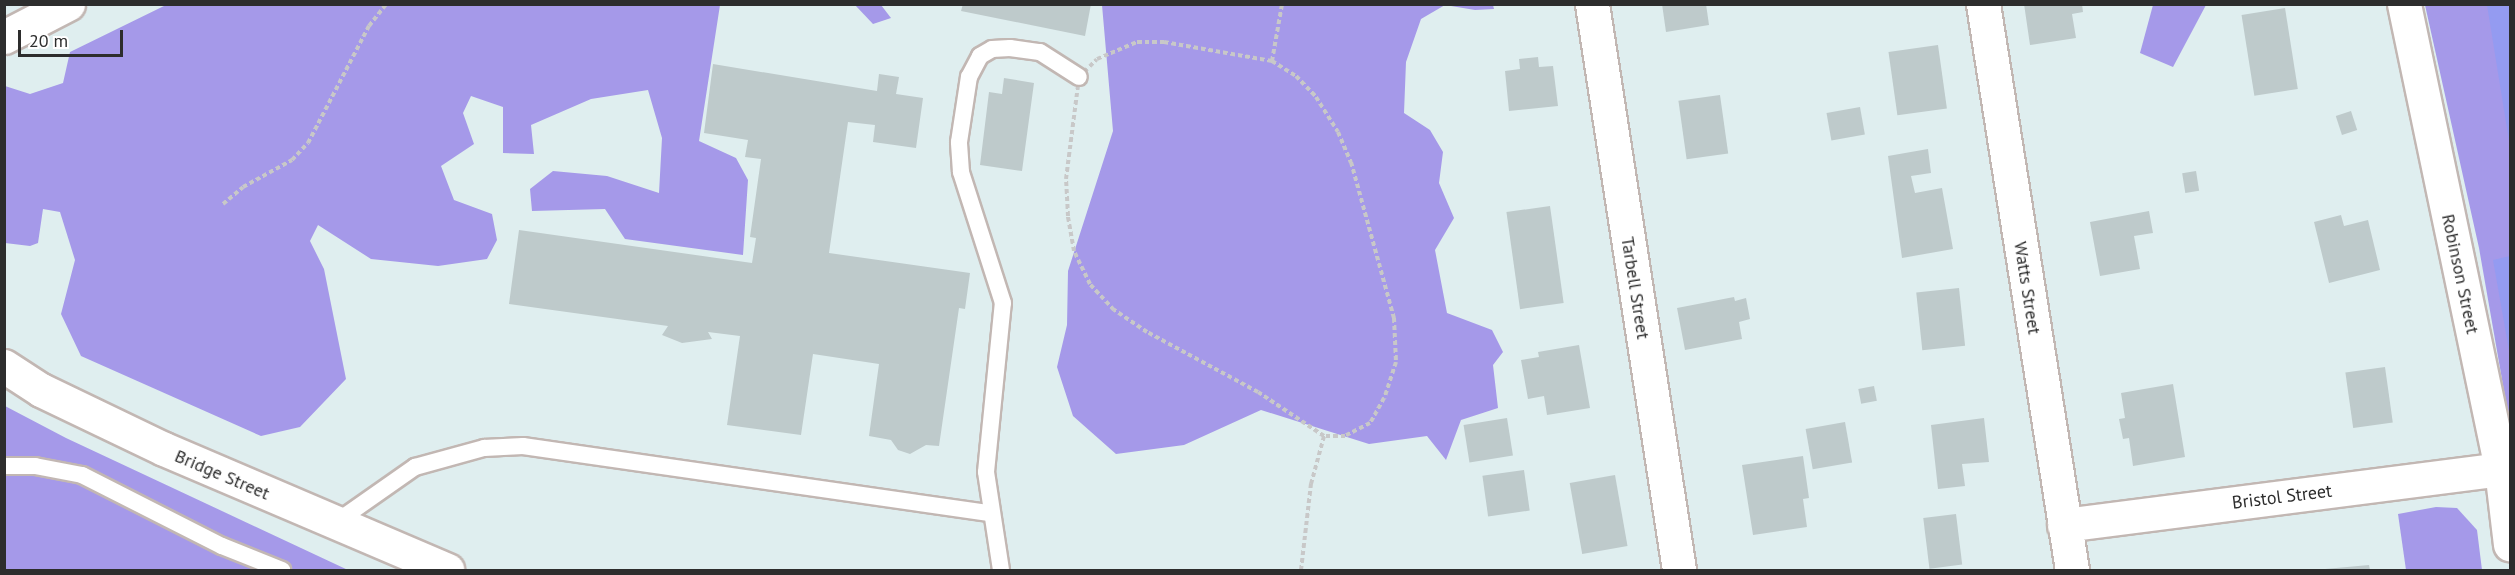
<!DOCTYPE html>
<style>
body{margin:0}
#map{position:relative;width:2515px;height:575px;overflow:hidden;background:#dfeeef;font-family:"PT Sans",sans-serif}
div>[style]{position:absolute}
.green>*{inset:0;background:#a599e9}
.pitch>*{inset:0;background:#949bf1}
.building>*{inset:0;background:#becacb;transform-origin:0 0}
.path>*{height:4px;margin-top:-2px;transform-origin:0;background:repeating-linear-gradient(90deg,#c8c8c8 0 4.5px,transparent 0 7.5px)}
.roads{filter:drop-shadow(2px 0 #c2b7b3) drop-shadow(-2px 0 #c2b7b3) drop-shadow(0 2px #c2b7b3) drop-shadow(0 -2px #c2b7b3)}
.service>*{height:16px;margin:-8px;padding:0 8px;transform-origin:8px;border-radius:8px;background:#fff}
.minor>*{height:33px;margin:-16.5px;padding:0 16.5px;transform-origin:16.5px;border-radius:16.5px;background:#fff}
.tertiary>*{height:33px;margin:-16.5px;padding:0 16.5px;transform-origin:16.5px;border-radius:16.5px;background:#fff}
span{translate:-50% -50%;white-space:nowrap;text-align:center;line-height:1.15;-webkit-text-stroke:4.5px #fff;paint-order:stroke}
.street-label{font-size:18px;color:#2d2d2d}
.frame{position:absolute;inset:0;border:6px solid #2d2d2d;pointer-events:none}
.scale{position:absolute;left:18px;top:30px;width:105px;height:27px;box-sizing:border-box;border:3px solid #2d2d2d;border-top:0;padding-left:8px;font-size:18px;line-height:21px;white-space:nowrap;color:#2d2d2d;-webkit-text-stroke:4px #fff;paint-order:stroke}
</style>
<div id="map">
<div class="green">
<div style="clip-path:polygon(166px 5px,720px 5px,699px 141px,736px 158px,748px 180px,743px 255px,625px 239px,605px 209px,532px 211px,530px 189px,553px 171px,607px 176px,659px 193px,662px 138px,648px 90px,591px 99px,531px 125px,534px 154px,503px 153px,503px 107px,471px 96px,463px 113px,474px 144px,441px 166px,454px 200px,492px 214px,497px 240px,487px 259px,438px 266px,371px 259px,318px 225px,310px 241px,324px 269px,346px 379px,300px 427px,261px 436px,81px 356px,61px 314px,75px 260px,60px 212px,43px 209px,38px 243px,30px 246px,5px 243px,5px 86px,30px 94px,63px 83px,70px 52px)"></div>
<div style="clip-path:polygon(855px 5px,881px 5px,891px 18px,873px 24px)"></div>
<div style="clip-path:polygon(1102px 5px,1493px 5px,1494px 9px,1475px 10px,1445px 5px,1421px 19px,1406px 62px,1404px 113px,1430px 130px,1443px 152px,1439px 183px,1454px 218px,1435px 250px,1447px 313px,1492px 330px,1503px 352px,1493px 365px,1498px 408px,1461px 420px,1446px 460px,1427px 436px,1369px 444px,1261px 410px,1184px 445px,1116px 454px,1073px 416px,1057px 367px,1067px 325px,1068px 271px,1113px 131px)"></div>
<div style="clip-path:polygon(2153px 5px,2206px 5px,2173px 67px,2140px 53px)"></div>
<div style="clip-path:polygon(2425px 5px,2510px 5px,2510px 425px,2479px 248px)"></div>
<div style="clip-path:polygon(5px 406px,66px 438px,348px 570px,5px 570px)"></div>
<div style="clip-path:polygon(2436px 507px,2457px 508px,2477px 530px,2482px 570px,2406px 570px,2398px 514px)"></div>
</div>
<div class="pitch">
<div style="clip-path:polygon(2487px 5px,2510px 5px,2510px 147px)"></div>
<div style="clip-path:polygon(2510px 256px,2510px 356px,2493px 260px)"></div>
</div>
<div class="building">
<div style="clip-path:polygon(963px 4px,1091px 4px,1085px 36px,961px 11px)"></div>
<div style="clip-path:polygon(1662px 4px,1706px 4px,1709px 25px,1666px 32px)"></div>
<div style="clip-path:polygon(2024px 4px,2082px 4px,2083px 12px,2072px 14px,2076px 38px,2030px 45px)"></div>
<div style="left:2285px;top:8px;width:82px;height:44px;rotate:81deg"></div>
<div style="left:1938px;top:45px;width:64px;height:50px;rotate:82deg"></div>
<div style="clip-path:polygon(1538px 57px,1539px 67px,1553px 66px,1558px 106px,1509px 111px,1505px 71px,1520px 69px,1519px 59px)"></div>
<div style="clip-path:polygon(713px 64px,877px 91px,879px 74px,899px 77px,896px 94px,923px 98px,916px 148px,873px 142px,875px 125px,848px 122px,829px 253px,970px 273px,965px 309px,959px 308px,939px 446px,926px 445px,910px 454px,898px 450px,891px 440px,869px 436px,879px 364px,813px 354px,801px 435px,727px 425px,740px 336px,708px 332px,712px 339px,682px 343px,662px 335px,668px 326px,509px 304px,519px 230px,752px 263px,756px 238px,750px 237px,761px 159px,745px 157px,748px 140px,704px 133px)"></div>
<div style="clip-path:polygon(1004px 78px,1034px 83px,1022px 171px,980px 165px,989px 92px,1002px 94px)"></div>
<div style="left:1720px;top:95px;width:59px;height:42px;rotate:82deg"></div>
<div style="left:1860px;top:107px;width:28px;height:34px;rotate:80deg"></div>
<div style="left:2351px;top:111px;width:20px;height:16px;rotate:72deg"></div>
<div style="clip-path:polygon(1928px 149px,1931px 173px,1911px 176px,1915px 193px,1942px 188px,1953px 249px,1902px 258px,1888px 156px)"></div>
<div style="left:2196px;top:171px;width:20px;height:14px;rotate:81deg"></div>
<div style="left:1550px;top:206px;width:98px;height:44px;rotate:82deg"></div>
<div style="clip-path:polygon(2149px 211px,2153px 233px,2134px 236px,2140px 269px,2100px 276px,2090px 222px)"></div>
<div style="clip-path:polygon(2341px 215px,2344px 226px,2368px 220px,2380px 270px,2329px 283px,2314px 222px)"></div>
<div style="left:1959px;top:288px;width:58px;height:43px;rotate:84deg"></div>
<div style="clip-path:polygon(1734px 297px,1735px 301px,1746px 298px,1750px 319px,1739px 322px,1742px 339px,1685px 350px,1677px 308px)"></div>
<div style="clip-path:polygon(1579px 345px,1590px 408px,1547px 415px,1544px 396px,1528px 399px,1521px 360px,1539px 357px,1538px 352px)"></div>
<div style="left:2385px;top:367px;width:56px;height:40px;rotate:82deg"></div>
<div style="clip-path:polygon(2173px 384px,2185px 457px,2133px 466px,2129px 438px,2123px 439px,2119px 419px,2125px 418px,2121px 393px)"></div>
<div style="left:1874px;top:386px;width:15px;height:16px;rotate:79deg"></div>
<div style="left:1507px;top:418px;width:38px;height:44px;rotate:81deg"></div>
<div style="clip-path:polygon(1984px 418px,1989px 462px,1962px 464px,1965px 486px,1938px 489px,1931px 425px)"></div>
<div style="left:1845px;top:422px;width:41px;height:40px;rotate:80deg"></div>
<div style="clip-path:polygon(1803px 456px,1809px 498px,1803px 499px,1807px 527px,1753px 535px,1742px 465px)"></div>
<div style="left:1524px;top:470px;width:41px;height:42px;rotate:82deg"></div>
<div style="left:1615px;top:475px;width:72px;height:46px;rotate:80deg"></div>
<div style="left:1956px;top:514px;width:51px;height:33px;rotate:83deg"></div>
<div style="clip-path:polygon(2369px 565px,2370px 570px,2325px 570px,2325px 569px)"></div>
</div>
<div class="path">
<div style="left:1137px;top:42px;width:27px"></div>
<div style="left:1164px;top:42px;width:110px;rotate:10deg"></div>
<div style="left:1272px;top:61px;width:28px;rotate:32deg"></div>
<div style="left:1296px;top:76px;width:29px;rotate:46deg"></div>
<div style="left:1316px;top:97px;width:41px;rotate:57.8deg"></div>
<div style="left:1338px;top:132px;width:33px;rotate:67deg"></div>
<div style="left:1351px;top:162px;width:162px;rotate:74.6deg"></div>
<div style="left:1394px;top:318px;width:44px;rotate:87.4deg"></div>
<div style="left:1396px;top:362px;width:38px;rotate:108deg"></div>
<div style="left:1384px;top:398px;width:29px;rotate:119deg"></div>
<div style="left:1370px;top:423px;width:28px;rotate:153deg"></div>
<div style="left:1345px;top:436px;width:21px;rotate:180deg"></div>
<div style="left:1324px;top:436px;width:79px;rotate:-146.3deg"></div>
<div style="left:1258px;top:392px;width:126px;rotate:-151.6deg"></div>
<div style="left:1147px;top:332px;width:40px;rotate:-146deg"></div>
<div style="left:1114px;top:310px;width:35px;rotate:-133deg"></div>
<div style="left:1090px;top:284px;width:37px;rotate:-116deg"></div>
<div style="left:1074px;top:251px;width:36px;rotate:-100deg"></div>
<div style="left:1068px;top:216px;width:37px;rotate:-93deg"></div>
<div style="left:1066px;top:179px;width:103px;rotate:-82.7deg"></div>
<div style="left:1079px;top:77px;width:25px;rotate:-45deg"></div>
<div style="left:1097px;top:59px;width:43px;rotate:-23deg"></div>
<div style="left:1272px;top:61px;width:58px;rotate:-80deg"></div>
<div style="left:223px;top:204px;width:26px;rotate:-40deg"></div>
<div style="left:243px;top:187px;width:56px;rotate:-28.9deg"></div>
<div style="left:292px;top:160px;width:23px;rotate:-47deg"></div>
<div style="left:308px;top:143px;width:132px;rotate:-62.5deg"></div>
<div style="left:369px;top:26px;width:28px;rotate:-52deg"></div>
<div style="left:1301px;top:570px;width:87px;rotate:-83.4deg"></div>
<div style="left:1311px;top:484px;width:50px;rotate:-74.8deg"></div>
</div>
<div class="roads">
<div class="service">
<div style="left:4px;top:466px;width:31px"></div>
<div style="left:35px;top:466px;width:48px;rotate:10.8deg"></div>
<div style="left:82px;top:475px;width:157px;rotate:26.9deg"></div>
<div style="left:222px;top:546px;width:65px;rotate:21.8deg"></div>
<div style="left:335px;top:523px;width:98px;rotate:-35deg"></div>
<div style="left:415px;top:467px;width:72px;rotate:-15.4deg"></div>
<div style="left:484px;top:448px;width:39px;rotate:-3deg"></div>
<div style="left:523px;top:446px;width:471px;rotate:8.2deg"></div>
<div style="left:1001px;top:570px;width:99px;rotate:-98.7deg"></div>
<div style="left:986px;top:472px;width:170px;rotate:-84.3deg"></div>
<div style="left:1003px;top:303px;width:138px;rotate:-107.8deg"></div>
<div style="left:961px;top:172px;width:30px;rotate:-94deg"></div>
<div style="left:959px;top:142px;width:66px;rotate:-81.3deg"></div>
<div style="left:969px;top:77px;width:24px;rotate:-62deg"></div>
<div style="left:980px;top:56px;width:14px;rotate:-30deg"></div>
<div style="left:992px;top:49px;width:18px;rotate:-3deg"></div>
<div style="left:1010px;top:48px;width:30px;rotate:8deg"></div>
<div style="left:1040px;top:52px;width:46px;rotate:32.7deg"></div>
</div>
<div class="minor">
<div style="left:1592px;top:4px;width:573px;rotate:81.26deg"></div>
<div style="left:1983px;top:4px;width:573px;rotate:81.06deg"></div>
<div style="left:2404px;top:4px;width:475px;rotate:78.2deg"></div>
<div style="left:2501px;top:469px;width:76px;rotate:83.2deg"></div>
<div style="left:4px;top:37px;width:72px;rotate:-27.3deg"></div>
<div style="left:2064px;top:525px;width:441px;rotate:-7.3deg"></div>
</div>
<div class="tertiary">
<div style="left:4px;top:366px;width:44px;rotate:33deg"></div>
<div style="left:41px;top:390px;width:136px;rotate:25.6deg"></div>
<div style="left:164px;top:449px;width:308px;rotate:23.1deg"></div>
</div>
</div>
<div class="street-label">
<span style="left:2460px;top:274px;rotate:78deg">Robinson Street</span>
<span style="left:1635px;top:288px;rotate:81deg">Tarbell Street</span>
<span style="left:2027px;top:288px;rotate:81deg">Watts Street</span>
<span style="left:222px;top:475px;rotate:23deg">Bridge Street</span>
<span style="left:2282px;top:497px;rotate:-7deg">Bristol Street</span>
</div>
<div class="frame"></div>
<div class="scale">20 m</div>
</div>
